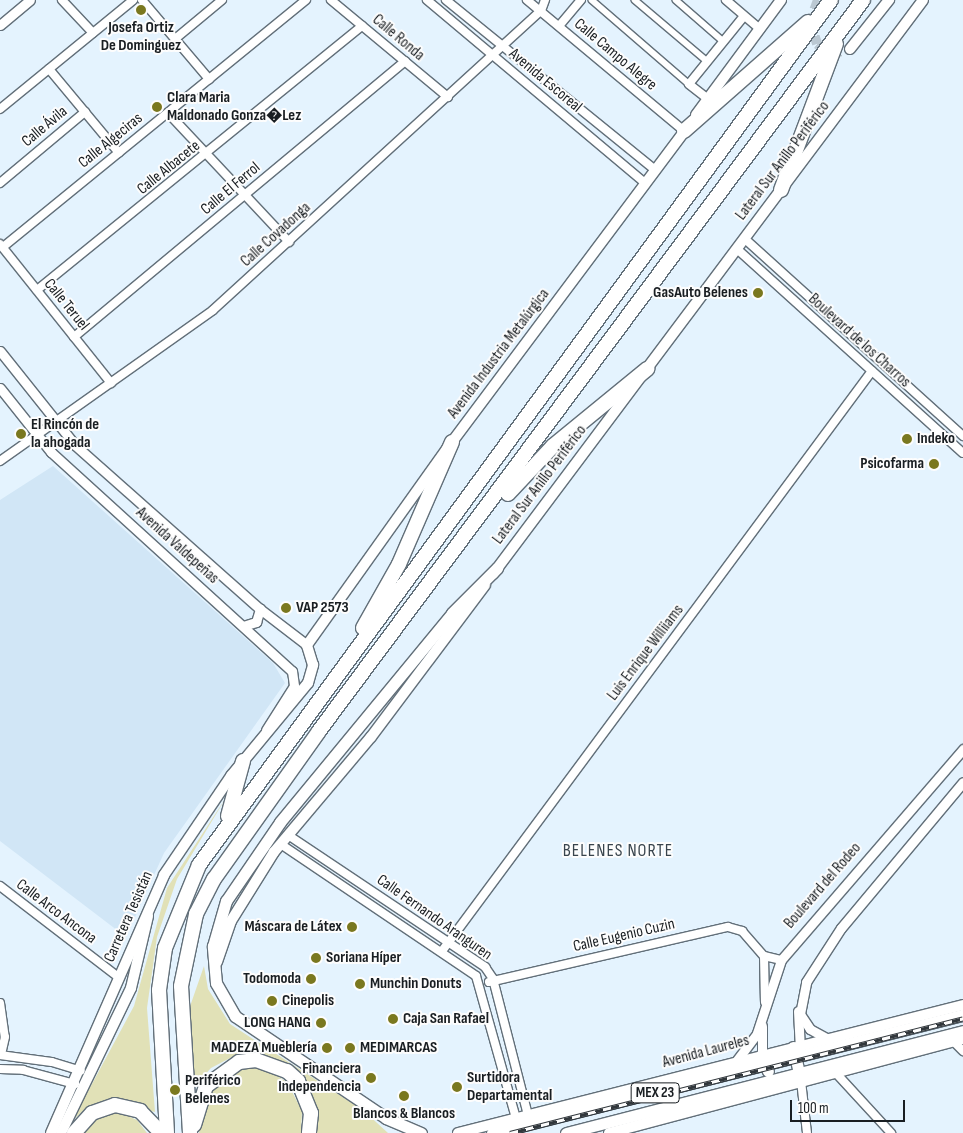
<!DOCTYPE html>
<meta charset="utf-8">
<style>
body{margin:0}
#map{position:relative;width:963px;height:1133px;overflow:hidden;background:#e4f3fe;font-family:"Sofia Sans Condensed",sans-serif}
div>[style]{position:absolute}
.built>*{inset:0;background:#d1e6f6}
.green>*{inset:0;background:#e1e1b7}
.secondary-tunnel>*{height:10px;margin-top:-5px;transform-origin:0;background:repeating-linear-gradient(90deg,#bbc8d2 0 10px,transparent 0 15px)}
.roads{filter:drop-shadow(1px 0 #626f79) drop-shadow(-1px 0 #626f79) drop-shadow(0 1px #626f79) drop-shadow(0 -1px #626f79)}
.pedestrian>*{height:5.5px;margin:-2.75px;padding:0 2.75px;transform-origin:2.75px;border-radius:2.75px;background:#fff}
.minor>*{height:8px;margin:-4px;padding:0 4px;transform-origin:4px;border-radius:4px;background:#fff}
.tertiary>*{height:9px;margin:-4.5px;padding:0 4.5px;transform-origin:4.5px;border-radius:4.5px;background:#fff}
.secondary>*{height:10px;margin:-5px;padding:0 5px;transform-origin:5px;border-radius:5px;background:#fff}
.primary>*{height:11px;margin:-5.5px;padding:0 5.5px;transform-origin:5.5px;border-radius:5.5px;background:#fff}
.motorway>*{height:14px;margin:-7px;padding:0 7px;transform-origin:7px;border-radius:7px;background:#fff}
.rail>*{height:4.5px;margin-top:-2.25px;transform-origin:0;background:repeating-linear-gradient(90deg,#fdfdfd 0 8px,#31373c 0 16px);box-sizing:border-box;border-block:1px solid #31373c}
.dots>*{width:14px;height:14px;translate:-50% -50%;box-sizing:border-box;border:2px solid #fdfdfd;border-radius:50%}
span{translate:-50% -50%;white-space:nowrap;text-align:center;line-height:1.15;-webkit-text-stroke:4px #fdfdfd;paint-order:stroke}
.shield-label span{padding:1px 4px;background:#fdfdfd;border:1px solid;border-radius:4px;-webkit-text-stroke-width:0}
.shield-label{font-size:15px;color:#191e22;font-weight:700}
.poi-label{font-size:16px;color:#191e22;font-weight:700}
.left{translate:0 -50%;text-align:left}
.right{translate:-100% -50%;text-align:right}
.street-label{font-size:16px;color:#191e22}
.neighbourhood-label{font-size:18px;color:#38444d;letter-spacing:1px}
.scale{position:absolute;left:790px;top:1100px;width:115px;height:22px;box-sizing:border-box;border:2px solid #191e22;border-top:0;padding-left:6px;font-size:15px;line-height:18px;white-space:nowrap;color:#191e22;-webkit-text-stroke:4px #fdfdfd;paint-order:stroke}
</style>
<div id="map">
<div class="built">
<div style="clip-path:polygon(53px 466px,273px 663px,285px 683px,164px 853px,126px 937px,0 841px,0 500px)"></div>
</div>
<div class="green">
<div style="clip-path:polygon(227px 796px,177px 879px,157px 937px,147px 1008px,155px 1112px,107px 1100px,87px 1107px,72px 1121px,134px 1006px,167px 888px)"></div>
<div style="clip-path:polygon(204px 966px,208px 989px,230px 1024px,364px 1111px,388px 1133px,314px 1133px,316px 1118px,279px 1062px,268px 1057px,232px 1057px,211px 1068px,191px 1090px,187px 1015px)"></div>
<div style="clip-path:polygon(245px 1067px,267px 1070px,287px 1082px,302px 1111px,301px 1133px,199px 1133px,205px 1095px,227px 1073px)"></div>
<div style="clip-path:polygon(119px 1112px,137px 1120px,147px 1133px,78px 1133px,99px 1115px)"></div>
</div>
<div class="secondary-tunnel">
<div style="left:818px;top:0;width:23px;rotate:110deg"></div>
<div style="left:810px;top:22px;width:23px;rotate:72deg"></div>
<div style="left:817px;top:44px;width:17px;rotate:36deg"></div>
<div style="left:831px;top:54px;width:20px;rotate:-15deg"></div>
</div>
<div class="roads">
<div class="pedestrian">
<div style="left:592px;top:0;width:128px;rotate:40.9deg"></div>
<div style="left:635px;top:0;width:94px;rotate:40.3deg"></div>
<div style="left:676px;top:0;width:62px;rotate:41.1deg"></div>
</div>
<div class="minor">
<div style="left:62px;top:0;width:45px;rotate:46.8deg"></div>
<div style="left:142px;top:0;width:104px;rotate:49.7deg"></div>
<div style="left:331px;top:0;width:152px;rotate:39.7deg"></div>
<div style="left:427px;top:0;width:285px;rotate:40deg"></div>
<div style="left:446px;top:0;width:269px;rotate:39.1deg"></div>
<div style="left:527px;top:0;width:204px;rotate:39.8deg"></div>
<div style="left:726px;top:0;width:45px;rotate:40.5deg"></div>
<div style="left:559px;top:26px;width:34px;rotate:-50deg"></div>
<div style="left:175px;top:39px;width:61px;rotate:-39.7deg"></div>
<div style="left:49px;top:69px;width:109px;rotate:50.2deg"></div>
<div style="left:708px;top:99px;width:24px;rotate:-142deg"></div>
<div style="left:689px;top:84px;width:87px;rotate:-51deg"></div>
<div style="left:0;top:109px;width:172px;rotate:-39.3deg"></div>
<div style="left:168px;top:113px;width:177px;rotate:46.8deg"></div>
<div style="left:0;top:183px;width:111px;rotate:-39.9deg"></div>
<div style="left:745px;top:239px;width:294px;rotate:42.1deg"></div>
<div style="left:0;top:244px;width:178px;rotate:51.4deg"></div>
<div style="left:3px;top:247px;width:391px;rotate:-39.2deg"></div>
<div style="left:737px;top:249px;width:304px;rotate:42.1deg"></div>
<div style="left:37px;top:290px;width:419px;rotate:-39.1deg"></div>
<div style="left:74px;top:337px;width:431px;rotate:-39.8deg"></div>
<div style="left:0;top:461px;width:261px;rotate:-35.3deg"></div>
<div style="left:213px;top:310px;width:444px;rotate:-42.4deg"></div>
<div style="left:541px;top:11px;width:12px;rotate:-70deg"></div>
<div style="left:291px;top:837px;width:234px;rotate:33.8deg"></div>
<div style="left:485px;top:967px;width:14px;rotate:56deg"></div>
<div style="left:493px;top:979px;width:140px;rotate:75.6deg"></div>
<div style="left:282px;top:845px;width:234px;rotate:34deg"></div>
<div style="left:476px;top:976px;width:148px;rotate:74.3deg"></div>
<div style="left:0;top:886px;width:149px;rotate:37.6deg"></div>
<div style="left:442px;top:951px;width:722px;rotate:-53.45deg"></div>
<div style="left:764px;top:956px;width:17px;rotate:13deg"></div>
<div style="left:489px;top:982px;width:245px;rotate:-13deg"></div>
<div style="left:728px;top:927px;width:15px;rotate:16deg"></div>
<div style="left:742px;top:931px;width:33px;rotate:49deg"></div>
<div style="left:764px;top:956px;width:46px;rotate:88.8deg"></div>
<div style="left:0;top:1003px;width:34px;rotate:82deg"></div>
<div style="left:5px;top:1037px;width:18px;rotate:103deg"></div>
<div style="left:954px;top:1042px;width:13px;rotate:45deg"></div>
<div style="left:0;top:1055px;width:52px;rotate:7.7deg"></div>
<div style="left:52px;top:1062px;width:30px;rotate:17deg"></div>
<div style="left:0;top:1069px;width:23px;rotate:2deg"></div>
<div style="left:23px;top:1070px;width:54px;rotate:15.1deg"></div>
<div style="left:835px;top:1072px;width:83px;rotate:47.4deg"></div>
<div style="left:801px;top:1081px;width:52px;rotate:83.4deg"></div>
</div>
<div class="tertiary">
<div style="left:0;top:25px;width:39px;rotate:-40deg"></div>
<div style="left:0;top:351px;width:120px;rotate:51.4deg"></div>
<div style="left:75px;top:445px;width:247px;rotate:41.6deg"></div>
<div style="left:260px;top:609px;width:59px;rotate:37.5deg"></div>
<div style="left:0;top:388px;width:82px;rotate:51.4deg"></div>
<div style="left:51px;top:452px;width:326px;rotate:42.3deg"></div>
<div style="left:292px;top:671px;width:15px;rotate:82deg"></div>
<div style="left:294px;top:686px;width:52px;rotate:122.5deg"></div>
<div style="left:243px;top:626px;width:14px;rotate:-17deg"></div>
<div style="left:256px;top:622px;width:14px;rotate:-73deg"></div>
<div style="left:798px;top:1011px;width:35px;rotate:87deg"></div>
<div style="left:828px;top:1039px;width:21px;rotate:-151deg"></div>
<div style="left:810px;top:1029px;width:18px;rotate:-124deg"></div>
<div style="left:800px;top:1014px;width:33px;rotate:-79deg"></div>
<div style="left:806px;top:982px;width:64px;rotate:-57.1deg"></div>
<div style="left:841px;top:928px;width:190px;rotate:-50.1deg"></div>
<div style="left:762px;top:1054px;width:28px;rotate:-90deg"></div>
<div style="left:737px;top:1060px;width:34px;rotate:-53deg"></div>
<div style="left:757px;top:1033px;width:77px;rotate:-71.8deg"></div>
<div style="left:781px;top:960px;width:279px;rotate:-49.2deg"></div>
</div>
<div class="secondary">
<div style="left:850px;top:49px;width:63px;rotate:-51.5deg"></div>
<div style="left:696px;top:115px;width:143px;rotate:-53.5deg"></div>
<div style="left:493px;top:574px;width:717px;rotate:-53.16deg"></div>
<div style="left:217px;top:962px;width:43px;rotate:-71.1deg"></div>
<div style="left:231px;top:921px;width:81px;rotate:-58.1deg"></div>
<div style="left:274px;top:852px;width:150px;rotate:-49.9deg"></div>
<div style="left:371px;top:737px;width:190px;rotate:-53.1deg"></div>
<div style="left:51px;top:1133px;width:282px;rotate:-66.3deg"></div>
<div style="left:164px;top:875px;width:120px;rotate:-55.9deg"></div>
<div style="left:231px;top:776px;width:121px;rotate:-50.4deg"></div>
<div style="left:308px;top:683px;width:19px;rotate:-74deg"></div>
<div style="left:313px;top:665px;width:21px;rotate:-107deg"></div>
<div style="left:307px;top:645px;width:249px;rotate:-54.5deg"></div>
<div style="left:452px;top:442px;width:394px;rotate:-53.2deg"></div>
<div style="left:61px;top:1133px;width:161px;rotate:-64.2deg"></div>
<div style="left:131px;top:988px;width:74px;rotate:-76.7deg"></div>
<div style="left:458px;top:1133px;width:521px;rotate:-14.22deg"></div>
<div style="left:609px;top:1133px;width:366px;rotate:-14.9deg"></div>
</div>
<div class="primary">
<div style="left:793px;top:1047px;width:35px;rotate:77deg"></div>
<div style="left:762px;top:1054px;width:18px;rotate:71deg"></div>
<div style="left:421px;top:1133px;width:38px;rotate:-157deg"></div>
<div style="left:386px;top:1118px;width:182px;rotate:-146deg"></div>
<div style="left:235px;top:1016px;width:38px;rotate:-120deg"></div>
<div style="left:216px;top:983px;width:37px;rotate:-95deg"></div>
<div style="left:213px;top:946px;width:47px;rotate:-73.9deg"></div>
<div style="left:226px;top:901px;width:96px;rotate:-55.6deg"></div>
<div style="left:280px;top:822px;width:271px;rotate:-50.5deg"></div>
<div style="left:452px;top:613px;width:64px;rotate:-45deg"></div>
<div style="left:492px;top:1133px;width:486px;rotate:-14.1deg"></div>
<div style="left:566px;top:1133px;width:410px;rotate:-14.4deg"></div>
</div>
<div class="motorway">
<div style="left:684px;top:131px;width:165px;rotate:-41.3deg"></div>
<div style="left:781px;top:190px;width:156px;rotate:-69.4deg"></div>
<div style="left:508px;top:494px;width:66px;rotate:-46.8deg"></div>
<div style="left:553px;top:446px;width:122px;rotate:-39.3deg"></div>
<div style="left:363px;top:628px;width:73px;rotate:-60.6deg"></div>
<div style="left:399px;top:564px;width:133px;rotate:-66.5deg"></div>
<div style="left:228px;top:816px;width:57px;rotate:-74.7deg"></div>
<div style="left:194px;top:1125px;width:41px;rotate:-72.9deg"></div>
<div style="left:206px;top:1086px;width:41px;rotate:-36deg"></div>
<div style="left:239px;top:1062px;width:17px;rotate:-7deg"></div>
<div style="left:256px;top:1060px;width:33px;rotate:20deg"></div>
<div style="left:287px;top:1071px;width:15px;rotate:42deg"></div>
<div style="left:298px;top:1081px;width:35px;rotate:68deg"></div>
<div style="left:311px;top:1113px;width:20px;rotate:96deg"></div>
<div style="left:74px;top:1133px;width:27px;rotate:-48deg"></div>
<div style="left:92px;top:1113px;width:24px;rotate:-19deg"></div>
<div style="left:115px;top:1105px;width:26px;rotate:13deg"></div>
<div style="left:140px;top:1111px;width:30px;rotate:46deg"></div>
<div style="left:167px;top:1133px;width:143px;rotate:-93.2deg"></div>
<div style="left:159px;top:990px;width:42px;rotate:-81.9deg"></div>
<div style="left:165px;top:948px;width:90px;rotate:-67.7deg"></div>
<div style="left:199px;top:865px;width:1071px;rotate:-53.85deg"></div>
<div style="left:190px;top:1133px;width:147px;rotate:-93.5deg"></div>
<div style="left:181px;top:986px;width:74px;rotate:-78.2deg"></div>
<div style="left:196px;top:914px;width:39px;rotate:-63deg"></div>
<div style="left:214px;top:879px;width:181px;rotate:-54.6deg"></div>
<div style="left:319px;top:731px;width:911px;rotate:-53.34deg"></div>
</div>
</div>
<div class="rail">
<div style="left:510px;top:1133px;width:467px;rotate:-14.2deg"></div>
</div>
<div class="dots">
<div style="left:141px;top:10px;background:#7a781f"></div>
<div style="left:157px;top:107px;background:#7a781f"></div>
<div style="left:758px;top:293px;background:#7a781f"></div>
<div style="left:21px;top:434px;background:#7a781f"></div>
<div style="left:907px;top:439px;background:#7a781f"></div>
<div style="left:934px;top:464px;background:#7a781f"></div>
<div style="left:286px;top:608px;background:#7a781f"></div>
<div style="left:352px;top:927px;background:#7a781f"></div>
<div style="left:316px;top:958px;background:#7a781f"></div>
<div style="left:311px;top:979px;background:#7a781f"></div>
<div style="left:360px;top:984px;background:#7a781f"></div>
<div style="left:272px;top:1001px;background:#7a781f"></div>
<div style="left:393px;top:1019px;background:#7a781f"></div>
<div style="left:321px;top:1023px;background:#7a781f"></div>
<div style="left:327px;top:1048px;background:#7a781f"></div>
<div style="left:350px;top:1048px;background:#7a781f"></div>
<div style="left:371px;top:1078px;background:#7a781f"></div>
<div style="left:457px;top:1087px;background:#7a781f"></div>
<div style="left:175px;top:1090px;background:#7a781f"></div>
<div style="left:404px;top:1096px;background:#7a781f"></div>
</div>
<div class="shield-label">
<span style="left:655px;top:1093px">MEX 23</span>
</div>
<div class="poi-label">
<span style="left:141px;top:37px">Josefa Ortiz<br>De Dominguez</span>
<span class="left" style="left:167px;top:107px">Clara Maria<br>Maldonado Gonza�Lez</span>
<span class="right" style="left:748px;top:293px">GasAuto Belenes</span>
<span class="left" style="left:31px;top:434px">El Rincón de<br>la ahogada</span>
<span class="left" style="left:917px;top:439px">Indeko</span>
<span class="right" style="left:924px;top:464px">Psicofarma</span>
<span class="left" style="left:296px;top:608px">VAP 2573</span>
<span class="right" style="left:342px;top:927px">Máscara de Látex</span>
<span class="left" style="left:326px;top:958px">Soriana Híper</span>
<span class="right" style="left:301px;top:979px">Todomoda</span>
<span class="left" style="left:370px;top:984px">Munchin Donuts</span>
<span class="left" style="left:282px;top:1001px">Cinepolis</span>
<span class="left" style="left:403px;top:1019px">Caja San Rafael</span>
<span class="right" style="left:311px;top:1023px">LONG HANG</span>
<span class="right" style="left:317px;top:1048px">MADEZA Mueblería</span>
<span class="left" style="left:360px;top:1048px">MEDIMARCAS</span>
<span class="right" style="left:361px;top:1078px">Financiera<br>Independencia</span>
<span class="left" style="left:467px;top:1087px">Surtidora<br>Departamental</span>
<span class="left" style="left:185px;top:1090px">Periférico<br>Belenes</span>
<span style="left:404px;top:1114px">Blancos &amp; Blancos</span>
</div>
<div class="street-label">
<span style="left:398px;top:38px;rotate:40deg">Calle Ronda</span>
<span style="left:615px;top:55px;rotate:40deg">Calle Campo Alegre</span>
<span style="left:545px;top:81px;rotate:40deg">Avenida Escoreal</span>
<span style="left:45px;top:127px;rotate:-40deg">Calle Ávila</span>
<span style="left:111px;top:141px;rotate:-39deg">Calle Algeciras</span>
<span style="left:783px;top:161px;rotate:-53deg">Lateral Sur Anillo Periférico</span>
<span style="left:169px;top:168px;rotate:-39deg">Calle Albacete</span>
<span style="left:231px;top:189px;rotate:-40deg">Calle El Ferrol</span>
<span style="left:276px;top:235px;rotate:-42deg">Calle Covadonga</span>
<span style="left:66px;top:305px;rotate:51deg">Calle Teruel</span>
<span style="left:859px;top:341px;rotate:42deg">Boulevard de los Charros</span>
<span style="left:499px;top:354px;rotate:-53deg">Avenida Industria Metalúrgica</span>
<span style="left:540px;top:485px;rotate:-53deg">Lateral Sur Anillo Periférico</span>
<span style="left:177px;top:546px;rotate:42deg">Avenida Valdepeñas</span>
<span style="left:646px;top:653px;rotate:-53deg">Luis Enrique Williiams</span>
<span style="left:823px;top:886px;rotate:-49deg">Boulevard del Rodeo</span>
<span style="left:56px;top:912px;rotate:37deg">Calle Arco Ancona</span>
<span style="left:129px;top:917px;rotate:-66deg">Carretera Tesistán</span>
<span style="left:434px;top:918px;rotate:35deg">Calle Fernando Aranguren</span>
<span style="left:624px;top:936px;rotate:-13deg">Calle Eugenio Cuzin</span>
<span style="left:706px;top:1052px;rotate:-15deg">Avenida Laureles</span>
</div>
<div class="neighbourhood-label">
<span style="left:618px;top:851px">BELENES NORTE</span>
</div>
<div class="scale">100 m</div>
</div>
